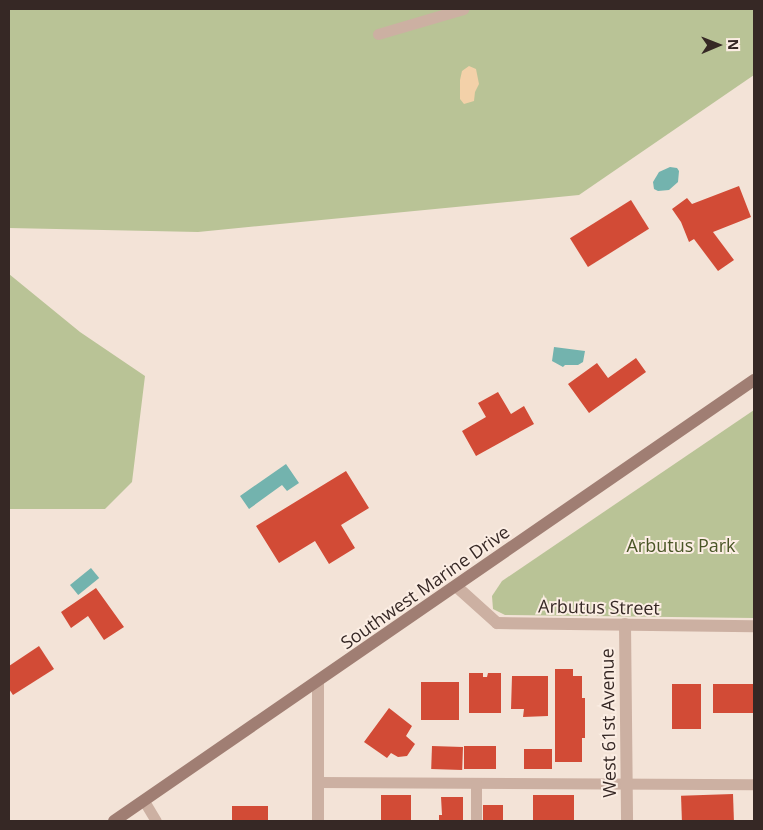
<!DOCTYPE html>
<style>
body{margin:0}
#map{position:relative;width:763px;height:830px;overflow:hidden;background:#f3e3d7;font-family:"Open Sans",sans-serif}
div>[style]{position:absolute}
.green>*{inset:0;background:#b9c396}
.sand>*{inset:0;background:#f3d1a9}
.water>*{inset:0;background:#73b3ae;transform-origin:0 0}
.building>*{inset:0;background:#d24b36;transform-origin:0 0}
.service>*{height:11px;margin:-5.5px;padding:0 5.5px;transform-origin:5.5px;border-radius:5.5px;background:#ccb0a2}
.minor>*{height:12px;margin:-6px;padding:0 6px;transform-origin:6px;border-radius:6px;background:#ccb0a2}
.secondary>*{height:12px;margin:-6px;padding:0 6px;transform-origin:6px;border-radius:6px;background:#a07e73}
span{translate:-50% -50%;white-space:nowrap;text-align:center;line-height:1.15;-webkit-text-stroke:4px #fbede3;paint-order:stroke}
.park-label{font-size:18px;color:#4a5626}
.street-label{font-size:18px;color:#362825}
.frame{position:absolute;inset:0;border:10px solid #362825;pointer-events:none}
.north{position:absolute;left:693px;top:20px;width:50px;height:50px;-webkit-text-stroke:4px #fbede3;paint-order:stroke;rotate:89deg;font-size:14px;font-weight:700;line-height:20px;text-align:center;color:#362825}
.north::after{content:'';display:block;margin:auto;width:18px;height:22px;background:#362825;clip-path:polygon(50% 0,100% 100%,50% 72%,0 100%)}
</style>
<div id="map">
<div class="green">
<div style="clip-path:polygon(9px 9px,754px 9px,754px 75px,579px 195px,198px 232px,9px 228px)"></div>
<div style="clip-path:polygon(9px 274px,80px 332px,145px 376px,132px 482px,105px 509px,9px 509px)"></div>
<div style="clip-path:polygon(754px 410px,754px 618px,505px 615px,493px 609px,492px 596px,502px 581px)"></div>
</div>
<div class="sand">
<div style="clip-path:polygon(469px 66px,476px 69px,479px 84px,475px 92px,474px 101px,464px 104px,460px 99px,460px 80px,462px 71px)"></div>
</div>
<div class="water">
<div style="clip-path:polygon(670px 167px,677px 168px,679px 171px,678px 182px,669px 190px,658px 191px,654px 189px,653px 182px,659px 172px)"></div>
<div style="clip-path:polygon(554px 347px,585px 351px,583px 362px,578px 365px,565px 365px,563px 367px,552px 361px)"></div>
<div style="clip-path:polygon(286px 464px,299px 483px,287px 491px,282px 485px,249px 509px,240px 496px)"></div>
<div style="left:91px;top:568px;width:13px;height:27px;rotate:51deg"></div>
</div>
<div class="building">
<div style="clip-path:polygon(739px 186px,751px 217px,713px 232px,734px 260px,718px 271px,694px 239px,689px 242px,681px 222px,672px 209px,687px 198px,692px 204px)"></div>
<div style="left:631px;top:200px;width:34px;height:72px;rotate:58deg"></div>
<div style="clip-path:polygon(636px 358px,646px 372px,589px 413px,568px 384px,597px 363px,608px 378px)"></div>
<div style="clip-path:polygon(498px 392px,511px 414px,524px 406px,534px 424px,476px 456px,462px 431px,486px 417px,478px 403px)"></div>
<div style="clip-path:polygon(346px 471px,369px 508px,341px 525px,355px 548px,329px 564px,315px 541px,279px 563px,256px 526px)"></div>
<div style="clip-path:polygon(96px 588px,124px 627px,104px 640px,88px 616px,71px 628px,61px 612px)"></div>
<div style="clip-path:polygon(39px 646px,54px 669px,13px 695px,9px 689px,9px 666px)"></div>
<div style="clip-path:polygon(555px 669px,573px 669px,573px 676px,582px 676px,582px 698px,585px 698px,585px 738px,582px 738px,582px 762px,555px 762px)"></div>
<div style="clip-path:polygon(469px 673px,483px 673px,483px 677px,487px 677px,488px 673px,501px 673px,501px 713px,469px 713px)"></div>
<div style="clip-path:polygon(512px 676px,548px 676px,548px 716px,523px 717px,524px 709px,511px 709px)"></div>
<div style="left:421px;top:682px;width:38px;height:38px"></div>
<div style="left:672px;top:684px;width:29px;height:45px"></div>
<div style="left:713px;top:684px;width:41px;height:29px"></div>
<div style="clip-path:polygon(389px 708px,412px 726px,406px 736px,415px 744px,407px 756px,398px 757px,391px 753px,387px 758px,364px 742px)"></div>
<div style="left:432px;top:746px;width:31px;height:23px;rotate:2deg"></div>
<div style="left:496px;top:746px;width:23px;height:32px;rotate:90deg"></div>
<div style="left:524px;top:749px;width:28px;height:20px"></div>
<div style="left:733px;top:794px;width:27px;height:52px;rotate:88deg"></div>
<div style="left:411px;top:795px;width:26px;height:30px;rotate:90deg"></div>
<div style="left:574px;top:795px;width:26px;height:41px;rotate:90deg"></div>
<div style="clip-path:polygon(441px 797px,463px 797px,463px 821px,439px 821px,439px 815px,442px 815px)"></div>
<div style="left:483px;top:805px;width:20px;height:16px"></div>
<div style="left:232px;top:806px;width:36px;height:15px"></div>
</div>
<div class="service">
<div style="left:378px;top:34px;width:89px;rotate:-16.4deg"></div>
<div style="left:318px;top:782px;width:436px;rotate:0.3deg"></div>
<div style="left:144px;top:801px;width:23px;rotate:59deg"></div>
<div style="left:476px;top:821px;width:37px;rotate:-90deg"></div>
</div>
<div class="minor">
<div style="left:457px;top:587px;width:54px;rotate:42deg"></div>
<div style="left:497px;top:623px;width:257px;rotate:0.7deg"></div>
<div style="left:625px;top:624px;width:197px;rotate:89.4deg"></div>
<div style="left:318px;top:683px;width:138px;rotate:90deg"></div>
</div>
<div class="secondary">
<div style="left:114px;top:821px;width:777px;rotate:-34.57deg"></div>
</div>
<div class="park-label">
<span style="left:681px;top:545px">Arbutus Park</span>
</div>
<div class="street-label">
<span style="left:425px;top:587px;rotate:-35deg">Southwest Marine Drive</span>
<span style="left:599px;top:607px;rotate:1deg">Arbutus Street</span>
<span style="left:608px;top:723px;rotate:-91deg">West 61st Avenue</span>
</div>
<div class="frame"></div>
<div class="north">N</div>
</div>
